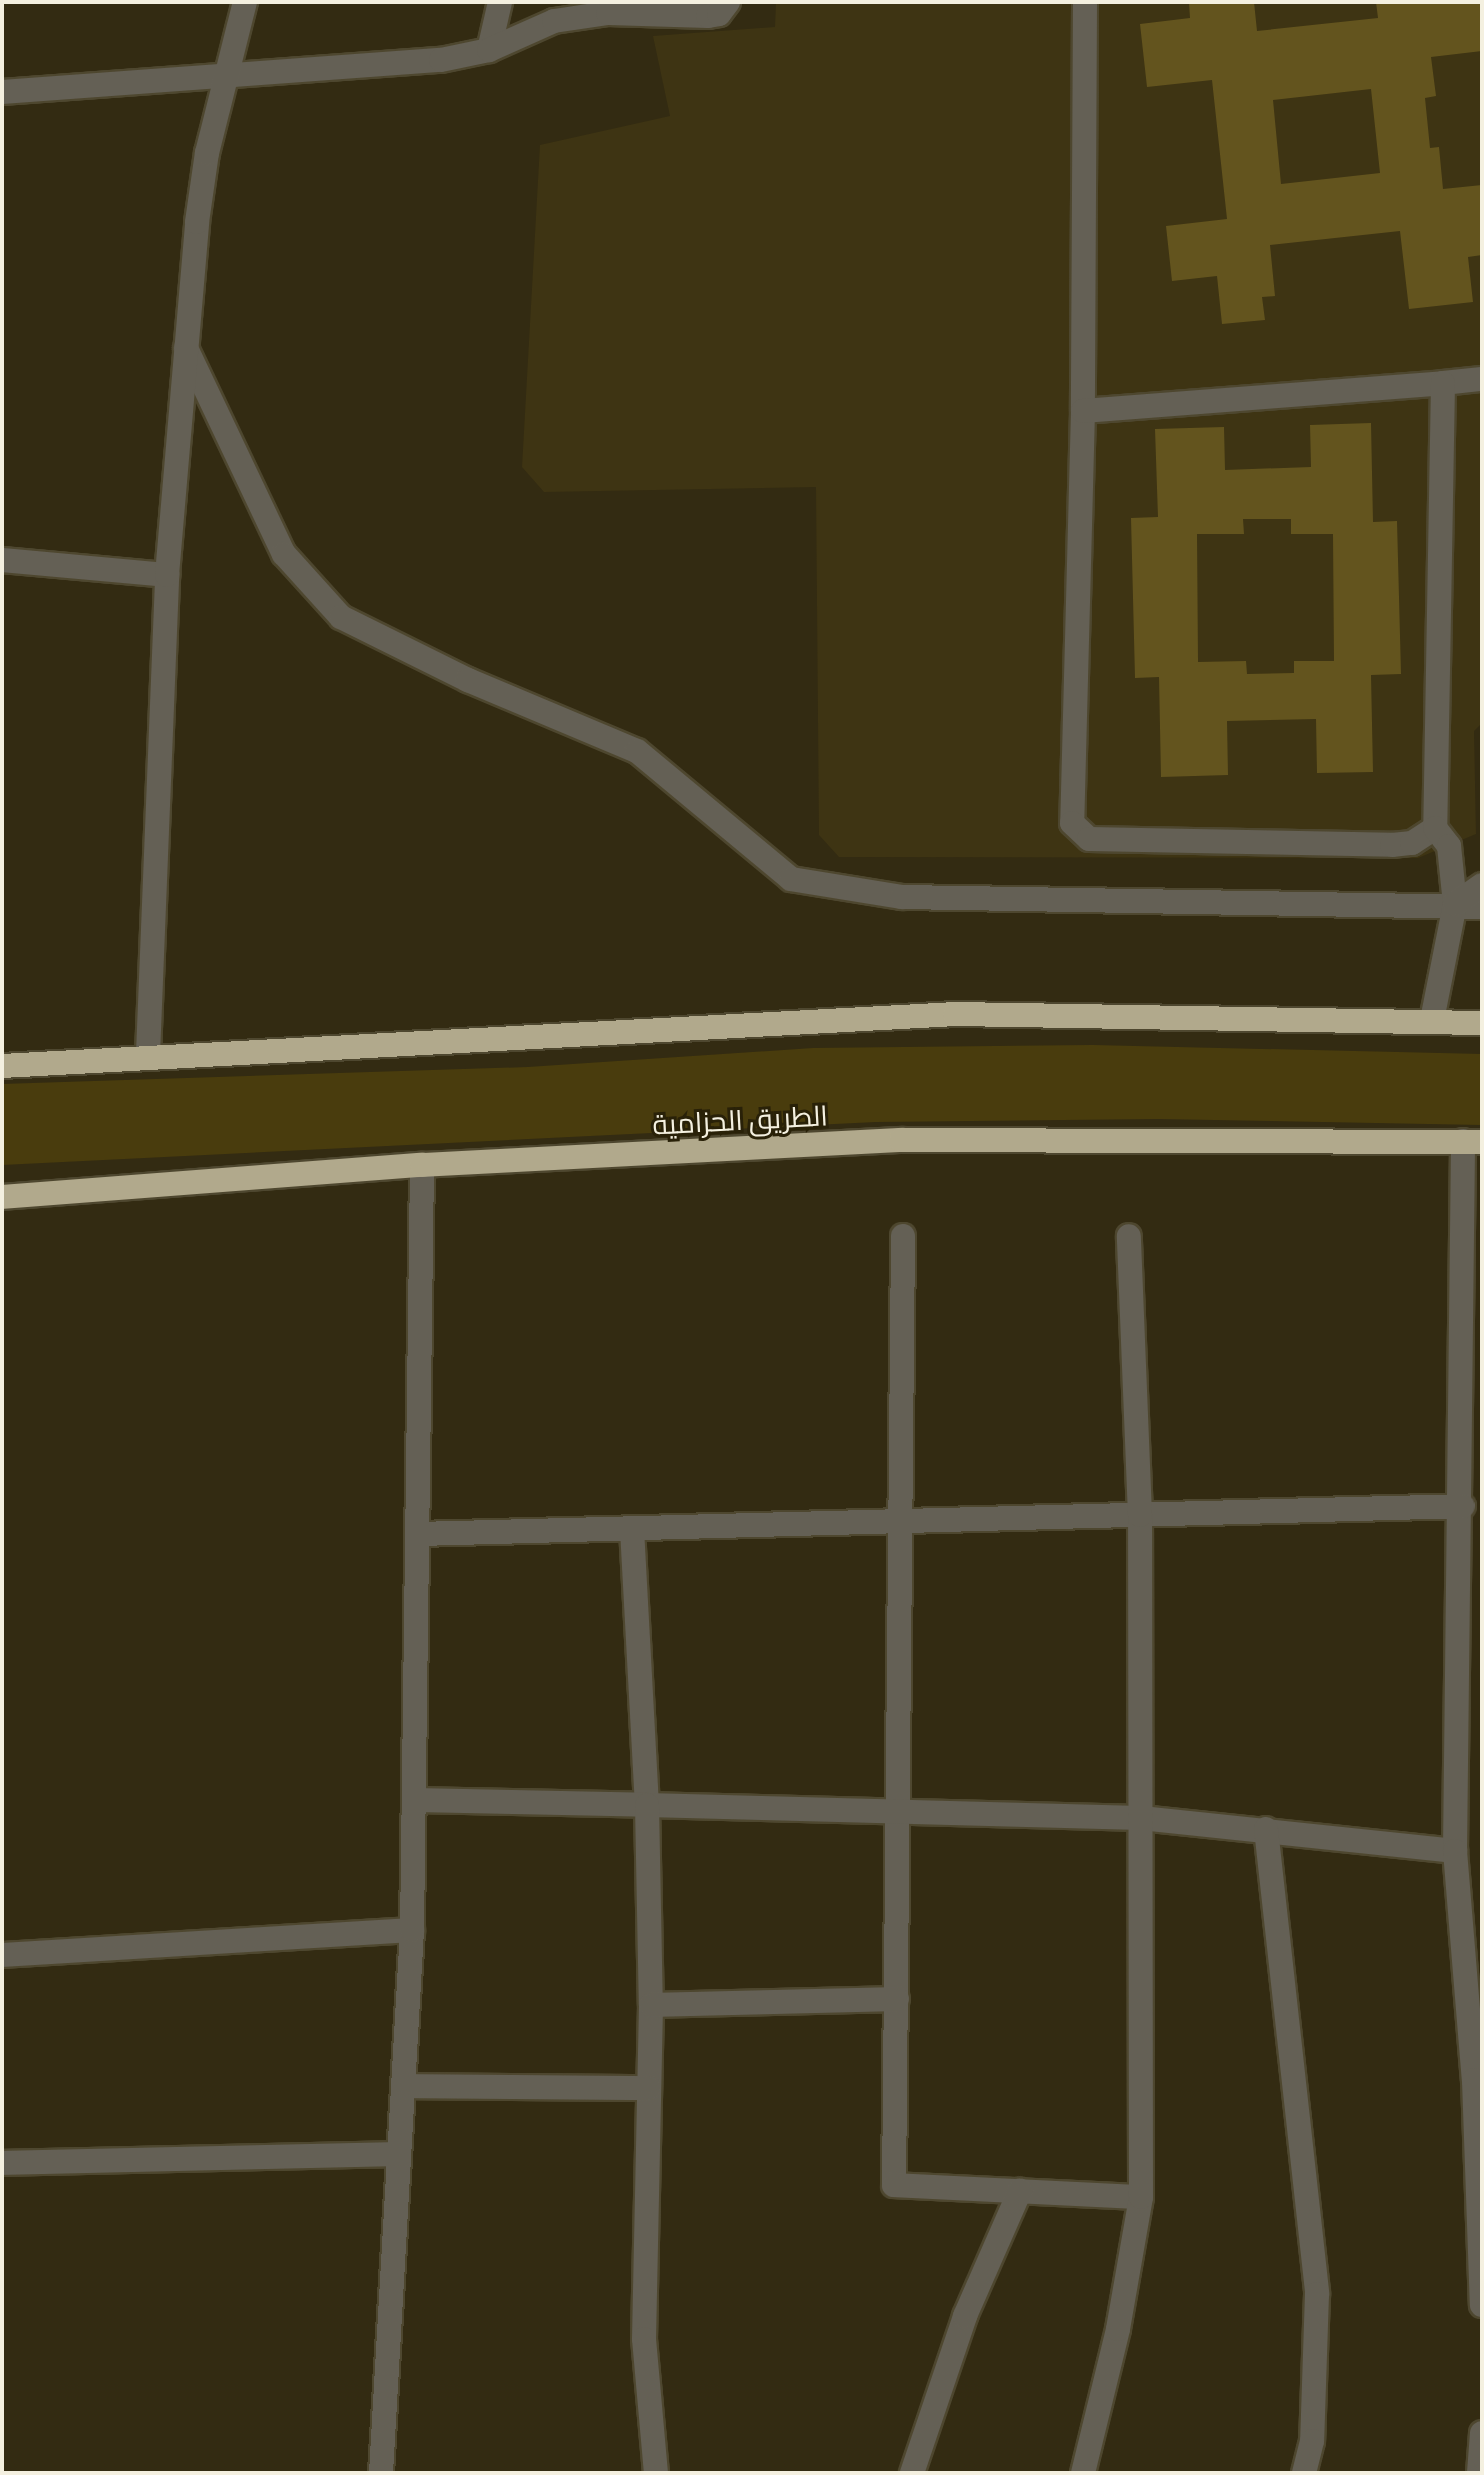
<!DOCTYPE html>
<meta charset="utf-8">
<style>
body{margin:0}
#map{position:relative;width:1484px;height:2475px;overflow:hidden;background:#332b12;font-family:Barlow,Cairo,sans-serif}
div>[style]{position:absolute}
.built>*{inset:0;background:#3e3413}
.green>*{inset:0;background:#493c0d}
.building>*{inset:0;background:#63541e}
.roads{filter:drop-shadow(2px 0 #4e472f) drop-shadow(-2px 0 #4e472f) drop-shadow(0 2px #4e472f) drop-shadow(0 -2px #4e472f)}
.street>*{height:24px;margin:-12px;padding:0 12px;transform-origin:12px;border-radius:12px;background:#646055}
.highway>*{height:24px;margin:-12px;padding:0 12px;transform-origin:12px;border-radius:12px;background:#b1a98c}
span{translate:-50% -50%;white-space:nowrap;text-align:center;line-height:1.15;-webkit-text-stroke:6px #292108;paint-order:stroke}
.street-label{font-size:28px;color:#f4f0e0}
.frame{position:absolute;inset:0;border:4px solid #f4f0e0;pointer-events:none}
</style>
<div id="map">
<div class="built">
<div style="clip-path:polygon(776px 2px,1482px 2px,1482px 723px,1474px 731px,1476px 834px,1418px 858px,839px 857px,819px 835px,816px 487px,544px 492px,522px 467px,540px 145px,670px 116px,653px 36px,775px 27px)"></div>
</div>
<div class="green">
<div style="clip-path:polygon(1093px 1045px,1482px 1054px,1482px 1125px,1158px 1119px,876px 1122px,2px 1165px,2px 1084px,528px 1067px,813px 1048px)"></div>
</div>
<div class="building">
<div style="clip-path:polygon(evenodd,1189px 2px,1254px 2px,1257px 31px,1378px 18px,1376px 2px,1482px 2px,1482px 51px,1431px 57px,1436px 96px,1425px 98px,1430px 148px,1439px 147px,1443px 189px,1482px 185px,1482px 255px,1468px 257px,1473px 302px,1409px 309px,1400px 231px,1270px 245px,1275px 296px,1262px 297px,1265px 320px,1222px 324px,1217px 276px,1172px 281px,1166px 226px,1227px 219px,1212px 80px,1147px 87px,1140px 24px,1190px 18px,1189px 2px,1371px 89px,1380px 173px,1281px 184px,1273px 100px,1371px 89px)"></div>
<div style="clip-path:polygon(evenodd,1371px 423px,1373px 522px,1397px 521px,1401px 674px,1371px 675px,1373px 772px,1317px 773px,1316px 719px,1227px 721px,1228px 775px,1161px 777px,1159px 677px,1135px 678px,1131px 518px,1158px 517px,1155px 429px,1224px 427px,1225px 470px,1311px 467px,1310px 425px,1371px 423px,1243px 519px,1291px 519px,1291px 534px,1333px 534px,1334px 661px,1294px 661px,1294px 673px,1247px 674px,1246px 661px,1198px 662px,1197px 534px,1244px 534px,1243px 519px)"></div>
</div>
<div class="roads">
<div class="street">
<div style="left:1085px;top:2px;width:409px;rotate:90.3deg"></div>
<div style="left:1083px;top:411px;width:412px;rotate:91.5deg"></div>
<div style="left:1072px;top:823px;width:23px;rotate:43deg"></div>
<div style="left:1089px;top:839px;width:303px;rotate:1.1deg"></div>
<div style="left:1392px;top:845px;width:20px;rotate:-6deg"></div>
<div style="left:1412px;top:843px;width:27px;rotate:-33deg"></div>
<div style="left:489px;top:50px;width:49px;rotate:-77.1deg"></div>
<div style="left:2px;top:92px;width:440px;rotate:-4.2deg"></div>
<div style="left:441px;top:60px;width:49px;rotate:-11.8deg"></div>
<div style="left:489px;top:50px;width:71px;rotate:-24deg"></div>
<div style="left:554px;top:21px;width:55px;rotate:-8.4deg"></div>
<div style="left:608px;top:13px;width:100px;rotate:1.7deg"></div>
<div style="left:708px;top:16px;width:11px;rotate:-10deg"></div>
<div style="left:719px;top:14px;width:15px;rotate:-53deg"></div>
<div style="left:186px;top:348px;width:228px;rotate:64.6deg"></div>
<div style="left:284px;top:554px;width:85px;rotate:47.9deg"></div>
<div style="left:341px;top:617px;width:142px;rotate:26.4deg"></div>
<div style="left:468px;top:680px;width:183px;rotate:22.8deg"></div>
<div style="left:637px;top:751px;width:200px;rotate:39.7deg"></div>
<div style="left:791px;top:879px;width:112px;rotate:9.2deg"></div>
<div style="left:902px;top:897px;width:580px;rotate:0.99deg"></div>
<div style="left:1443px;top:383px;width:39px;rotate:-6deg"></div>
<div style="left:1083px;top:411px;width:361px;rotate:-4.4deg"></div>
<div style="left:1443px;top:383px;width:445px;rotate:91deg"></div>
<div style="left:1435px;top:828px;width:23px;rotate:52deg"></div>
<div style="left:1449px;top:846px;width:58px;rotate:84.1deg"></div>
<div style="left:1455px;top:904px;width:118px;rotate:101.2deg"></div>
<div style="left:2px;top:560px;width:166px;rotate:5.2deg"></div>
<div style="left:1455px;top:904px;width:33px;rotate:-35deg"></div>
<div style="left:148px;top:1054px;width:479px;rotate:-87.7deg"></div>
<div style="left:167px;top:575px;width:354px;rotate:-85.1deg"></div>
<div style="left:197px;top:222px;width:70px;rotate:-81.8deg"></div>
<div style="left:207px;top:153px;width:156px;rotate:-75.9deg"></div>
<div style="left:903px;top:1236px;width:949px;rotate:90.54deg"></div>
<div style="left:894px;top:2185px;width:247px;rotate:2.8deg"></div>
<div style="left:632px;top:1529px;width:276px;rotate:86.9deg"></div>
<div style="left:647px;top:1805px;width:494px;rotate:1.5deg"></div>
<div style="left:1141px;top:1818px;width:316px;rotate:6deg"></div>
<div style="left:1455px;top:1851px;width:710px;rotate:-89.35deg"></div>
<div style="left:418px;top:1534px;width:1045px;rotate:-1.53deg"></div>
<div style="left:415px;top:1800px;width:232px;rotate:1.2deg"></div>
<div style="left:647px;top:1805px;width:200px;rotate:88.9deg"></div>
<div style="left:651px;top:2005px;width:334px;rotate:91.2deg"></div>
<div style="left:644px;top:2339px;width:135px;rotate:84.9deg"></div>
<div style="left:1266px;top:1829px;width:468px;rotate:83.7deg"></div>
<div style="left:1317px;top:2294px;width:147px;rotate:91.9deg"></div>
<div style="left:1312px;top:2441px;width:33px;rotate:104deg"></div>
<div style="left:1455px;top:1851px;width:230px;rotate:85.3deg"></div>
<div style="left:1474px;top:2080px;width:225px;rotate:88deg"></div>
<div style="left:2px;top:1955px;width:411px;rotate:-3.5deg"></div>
<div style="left:651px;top:2005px;width:246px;rotate:-1.4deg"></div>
<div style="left:404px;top:2086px;width:245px;rotate:0.5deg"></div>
<div style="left:2px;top:2163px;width:397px;rotate:-1.3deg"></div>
<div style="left:381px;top:2473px;width:544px;rotate:-86.73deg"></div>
<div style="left:412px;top:1930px;width:765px;rotate:-89.25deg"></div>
<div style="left:912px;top:2473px;width:166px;rotate:-71.3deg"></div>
<div style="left:965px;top:2316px;width:137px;rotate:-66.3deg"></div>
<div style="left:1083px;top:2473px;width:148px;rotate:-76.3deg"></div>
<div style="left:1118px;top:2329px;width:134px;rotate:-80.1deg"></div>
<div style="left:1141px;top:2197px;width:682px;rotate:-90.08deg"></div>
<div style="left:1140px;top:1515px;width:279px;rotate:-92.3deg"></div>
<div style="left:1479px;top:2473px;width:40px;rotate:-85.7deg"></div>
</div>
<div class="highway">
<div style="left:2px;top:1066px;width:954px;rotate:-3.12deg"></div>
<div style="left:955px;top:1014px;width:527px;rotate:0.98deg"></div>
<div style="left:2px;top:1197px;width:421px;rotate:-4.4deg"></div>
<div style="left:422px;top:1165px;width:480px;rotate:-3deg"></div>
<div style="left:901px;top:1140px;width:581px;rotate:0.2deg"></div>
</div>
</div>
<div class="street-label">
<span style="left:740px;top:1119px;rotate:-3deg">الطريق الحزامية</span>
</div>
<div class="frame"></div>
</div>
